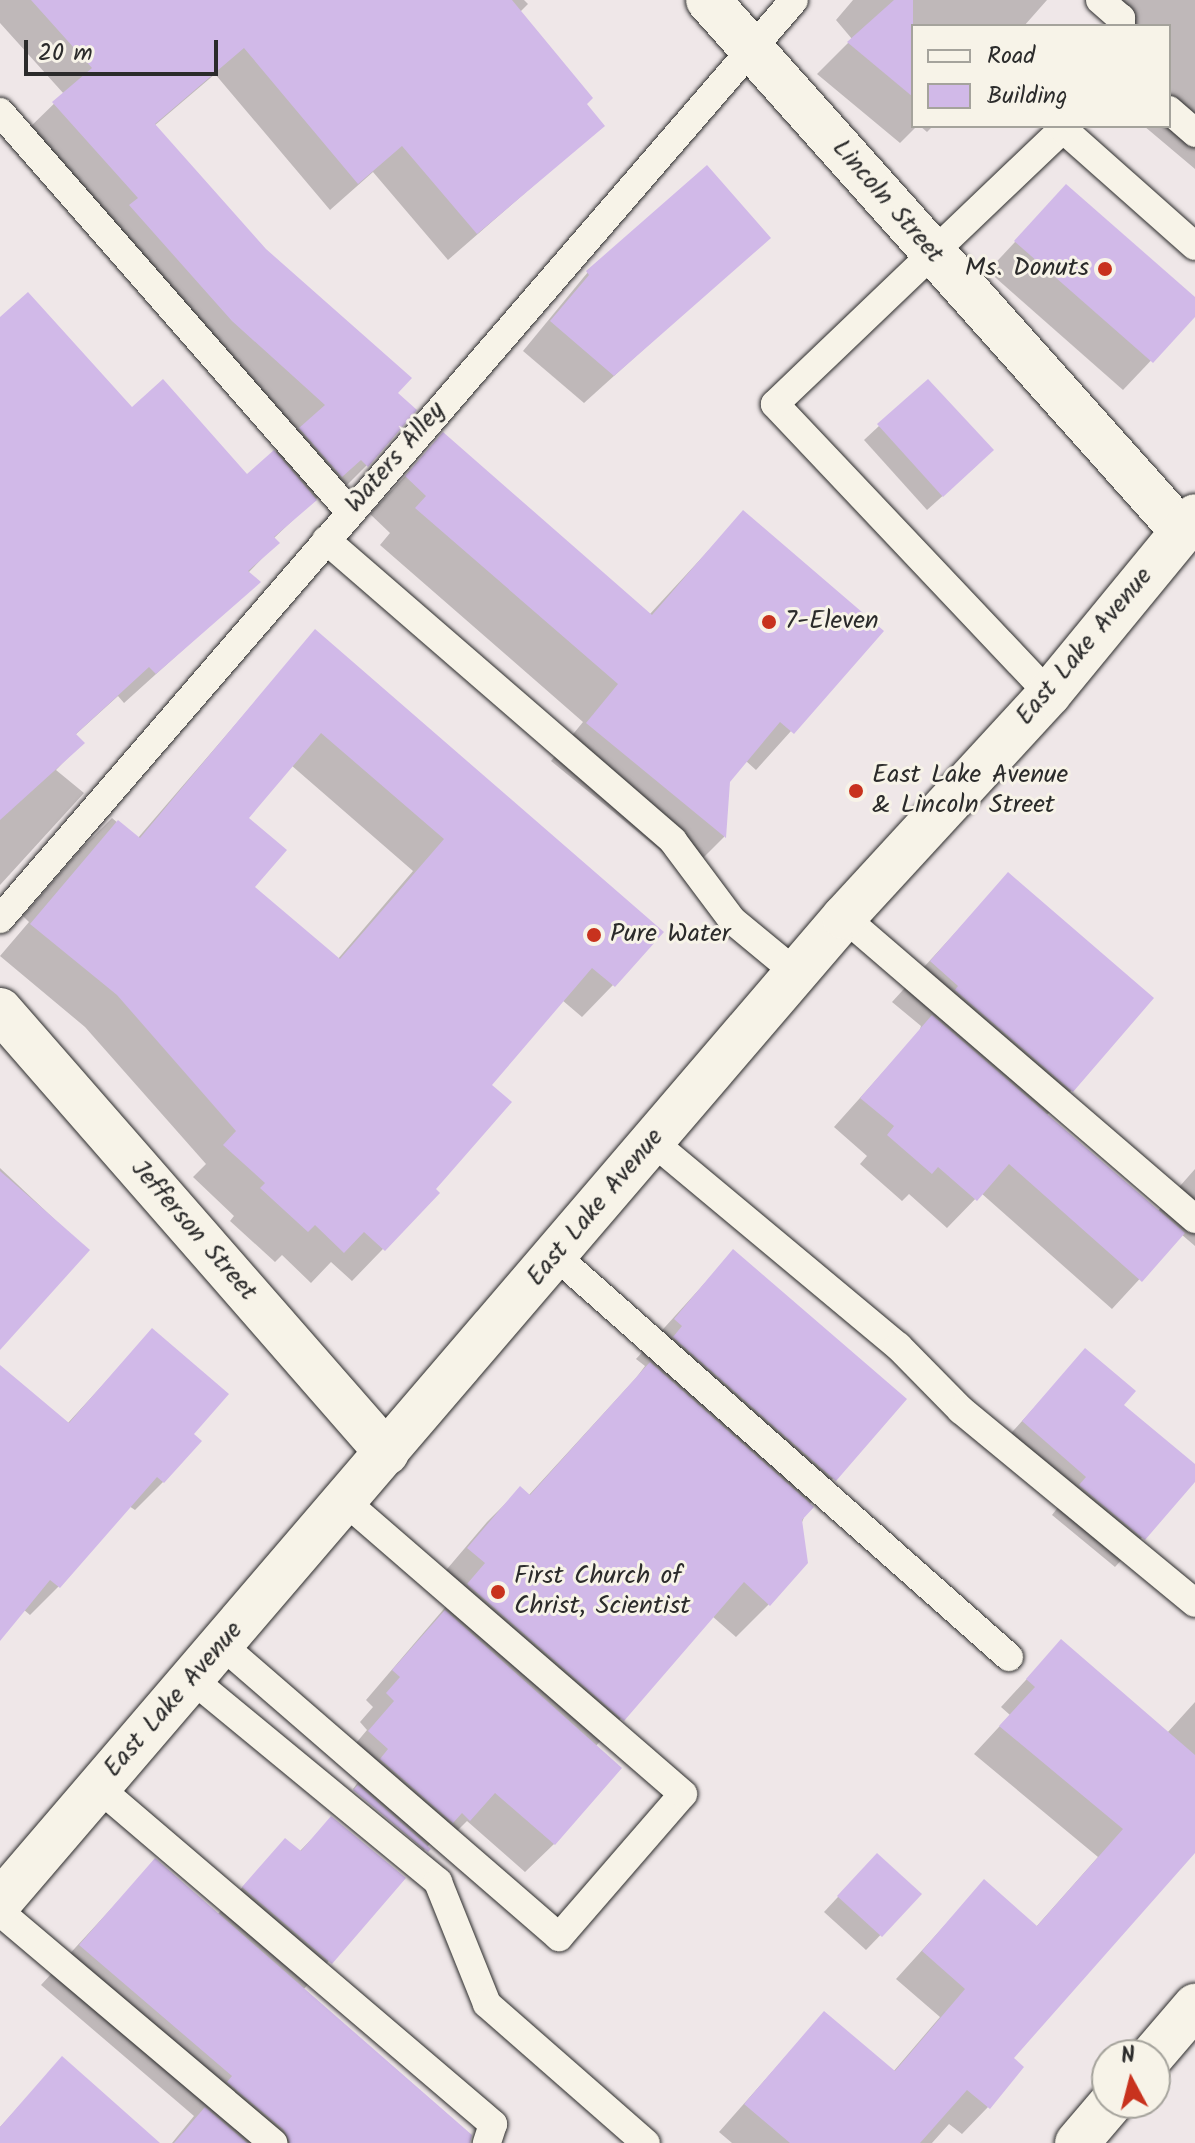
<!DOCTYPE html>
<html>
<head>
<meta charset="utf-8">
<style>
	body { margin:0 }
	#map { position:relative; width:1195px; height:2143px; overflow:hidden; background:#efe7e8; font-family:Kalam,sans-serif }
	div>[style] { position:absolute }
	.shadow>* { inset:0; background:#0003 }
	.building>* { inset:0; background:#d1b9e8 }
	.roads { filter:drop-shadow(0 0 2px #2b2b2b) drop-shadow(0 0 2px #2b2b2b) }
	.service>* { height:28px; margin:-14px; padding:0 14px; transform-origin:14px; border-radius:14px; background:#f7f3e8 }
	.minor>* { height:44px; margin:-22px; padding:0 22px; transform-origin:22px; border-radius:22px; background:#f7f3e8 }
	.tertiary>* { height:44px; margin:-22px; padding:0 22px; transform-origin:22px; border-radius:22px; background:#f7f3e8 }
	.primary>* { height:44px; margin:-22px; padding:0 22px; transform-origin:22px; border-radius:22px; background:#f7f3e8 }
	.dots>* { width:22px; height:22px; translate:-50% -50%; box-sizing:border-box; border:4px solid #f7f3e8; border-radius:50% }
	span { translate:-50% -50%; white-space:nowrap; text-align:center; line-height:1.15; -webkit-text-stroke:6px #f7f3e8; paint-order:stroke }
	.street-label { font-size:26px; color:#2b2b2b }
	.poi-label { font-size:26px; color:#2b2b2b }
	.right { translate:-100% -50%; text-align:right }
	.left { translate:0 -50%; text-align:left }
	.legend { position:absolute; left:911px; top:24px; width:260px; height:104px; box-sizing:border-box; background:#f7f3e8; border:2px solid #a5a39c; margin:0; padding:10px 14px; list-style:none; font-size:24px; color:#2b2b2b }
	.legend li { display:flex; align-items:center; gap:16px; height:40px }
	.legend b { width:40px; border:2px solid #a5a39c }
	.north { position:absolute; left:1091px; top:2039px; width:80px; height:80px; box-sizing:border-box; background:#f7f3e8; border:2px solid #a5a39c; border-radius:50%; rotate:353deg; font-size:22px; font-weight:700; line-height:32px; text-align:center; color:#2b2b2b }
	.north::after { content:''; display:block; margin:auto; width:28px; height:36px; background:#c8321e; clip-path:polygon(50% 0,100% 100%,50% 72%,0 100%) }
	.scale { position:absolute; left:24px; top:40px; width:194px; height:36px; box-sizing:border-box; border:4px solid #2b2b2b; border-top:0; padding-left:10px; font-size:24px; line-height:28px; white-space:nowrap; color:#2b2b2b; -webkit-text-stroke:6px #f7f3e8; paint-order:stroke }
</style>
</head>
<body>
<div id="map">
	<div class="shadow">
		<i style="clip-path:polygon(0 0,524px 0,528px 4px,520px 12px,602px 126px,448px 260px,373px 172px,330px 210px,215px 74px,154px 126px,395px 393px,367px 465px,339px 493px,332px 487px,312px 502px,273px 539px,277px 543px,248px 573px,258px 582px,124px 703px,118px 696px,75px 735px,82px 743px,56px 770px,84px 793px,0 885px,0 320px,131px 410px,247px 477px,298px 432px,26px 131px,64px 94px,0 23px)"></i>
		<i style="clip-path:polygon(853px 0,1047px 0,1024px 26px,913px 26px,917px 126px,900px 143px,817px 74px,852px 39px,836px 20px)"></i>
		<i style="clip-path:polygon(1092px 0,1195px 0,1195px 169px,1144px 126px,1169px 126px,1169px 26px,1122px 26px)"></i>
		<i style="clip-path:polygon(920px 126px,933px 126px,927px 132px)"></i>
		<i style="clip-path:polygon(1066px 187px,1195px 300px,1195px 314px,1123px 390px,988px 271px)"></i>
		<i style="clip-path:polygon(768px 237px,584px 403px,523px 351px,588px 272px)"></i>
		<i style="clip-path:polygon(879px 426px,977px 465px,927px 510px,864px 440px)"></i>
		<i style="clip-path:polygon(443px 435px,649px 615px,743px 513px,881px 631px,756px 770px,746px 761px,728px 782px,724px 837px,688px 873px,551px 761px,583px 722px,380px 545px,390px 533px,370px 514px)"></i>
		<i style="clip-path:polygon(evenodd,315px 632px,613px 985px,582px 1017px,562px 1000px,490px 1085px,434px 1189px,437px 1193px,352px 1281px,331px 1262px,311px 1283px,282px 1255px,275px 1262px,230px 1221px,234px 1216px,193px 1177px,206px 1164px,85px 1027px,0 956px,29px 922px,23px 916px,81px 849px,112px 818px,137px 839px,315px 632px,291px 765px,413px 871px,337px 960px,253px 887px,246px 818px,291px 765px)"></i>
		<i style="clip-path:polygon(1008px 875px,1072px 1090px,1046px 1116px,1158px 1211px,1195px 1169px,1195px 1246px,1181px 1234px,1112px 1309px,981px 1193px,947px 1228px,909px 1194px,902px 1201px,860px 1164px,867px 1156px,834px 1127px,919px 1032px,921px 1026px,892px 1002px)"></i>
		<i style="clip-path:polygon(0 1168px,87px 1250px,0 1347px)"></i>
		<i style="clip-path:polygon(733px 1252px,904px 1399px,809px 1505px,769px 1604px,736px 1637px,712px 1616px,595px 1747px,554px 1844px,525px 1872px,467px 1821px,440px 1848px,433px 1841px,424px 1850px,353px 1789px,361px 1778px,341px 1761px,367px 1730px,360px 1722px,373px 1707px,366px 1700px,454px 1597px,436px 1582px,487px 1522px,520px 1489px,528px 1496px,636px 1378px,645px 1366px,636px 1359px)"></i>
		<i style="clip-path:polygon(152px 1331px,191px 1434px,163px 1482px,135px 1510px,129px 1506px,58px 1587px,30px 1615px,23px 1609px,0 1637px,0 1367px,67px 1424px)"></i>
		<i style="clip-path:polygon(1085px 1351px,1121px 1406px,1195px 1467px,1195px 1479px,1115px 1567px,1052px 1515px,1059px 1506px,995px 1451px)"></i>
		<i style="clip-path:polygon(1061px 1642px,1167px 1733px,1195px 1702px,1195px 1850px,1011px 2059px,988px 2107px,962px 2134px,949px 2124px,932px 2143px,732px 2143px,719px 2132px,824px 2013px,893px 2072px,940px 2017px,896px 1979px,984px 1882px,1036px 1927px,1098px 1857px,974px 1754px,1010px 1715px,1001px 1707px)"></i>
		<i style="clip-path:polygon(331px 1819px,403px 1878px,303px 1990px,441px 2143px,172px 2143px,194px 2116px,41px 1985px,155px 1861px,217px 1915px,285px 1841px,299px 1852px)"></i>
		<i style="clip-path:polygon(863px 1870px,919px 1895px,866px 1950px,824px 1912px)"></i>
		<i style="clip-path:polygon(62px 2059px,157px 2143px,0 2143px,0 2127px)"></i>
	</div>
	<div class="building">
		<i style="clip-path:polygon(31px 0,512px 0,593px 98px,587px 104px,605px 126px,477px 234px,402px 146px,358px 184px,244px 48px,155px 124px,266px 249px,412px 378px,398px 393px,417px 410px,368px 467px,361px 460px,342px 477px,299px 428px,325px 405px,232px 321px,129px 205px,138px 198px,52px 102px,92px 68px)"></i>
		<i style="clip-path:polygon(894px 0,913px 0,913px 97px,847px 42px)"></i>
		<i style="clip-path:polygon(707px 165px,771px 238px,614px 376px,550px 321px,589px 275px,586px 271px)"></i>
		<i style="clip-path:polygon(1066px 184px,1195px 297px,1195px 317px,1153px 363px,1014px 241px)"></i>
		<i style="clip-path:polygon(28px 292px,132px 407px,163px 379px,247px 474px,274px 450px,317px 500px,274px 537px,280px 543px,248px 571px,261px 582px,156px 674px,149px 667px,76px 734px,85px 743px,0 820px,0 317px)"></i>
		<i style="clip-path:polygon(928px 379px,994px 450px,943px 497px,877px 424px)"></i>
		<i style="clip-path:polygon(443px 432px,652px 615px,743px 510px,884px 631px,794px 734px,780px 722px,730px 782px,726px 838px,586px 723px,618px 684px,415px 508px,426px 496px,405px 476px)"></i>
		<i style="clip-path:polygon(evenodd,315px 629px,664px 932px,615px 987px,592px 968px,492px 1085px,512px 1102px,436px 1189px,440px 1193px,385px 1251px,364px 1232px,344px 1253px,315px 1225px,308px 1232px,260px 1188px,265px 1183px,223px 1145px,236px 1131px,117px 995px,30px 924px,118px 820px,140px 838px,315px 629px,321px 733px,444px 839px,340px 959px,255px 887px,287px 850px,249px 818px,321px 733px)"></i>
		<i style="clip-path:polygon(1008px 872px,1154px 998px,1073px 1092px,955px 990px,958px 986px,930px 961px)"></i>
		<i style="clip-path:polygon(932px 1015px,1185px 1233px,1142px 1282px,1009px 1164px,977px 1201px,938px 1167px,932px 1174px,887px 1135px,894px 1126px,860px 1098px)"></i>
		<i style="clip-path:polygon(0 1171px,90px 1250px,0 1350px)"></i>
		<i style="clip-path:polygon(733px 1249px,907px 1399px,836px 1481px,673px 1337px,682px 1326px,674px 1319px)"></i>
		<i style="clip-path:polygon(152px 1328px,229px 1394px,194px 1434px,202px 1441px,164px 1483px,157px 1477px,60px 1588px,50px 1580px,0 1641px,0 1365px,69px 1423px)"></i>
		<i style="clip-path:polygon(1085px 1348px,1136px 1391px,1124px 1405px,1195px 1464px,1195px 1482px,1145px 1540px,1079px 1485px,1086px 1477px,1022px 1421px)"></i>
		<i style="clip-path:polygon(650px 1362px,814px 1507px,802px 1520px,808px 1563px,770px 1606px,744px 1582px,624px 1721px,467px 1584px,485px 1563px,467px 1548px,520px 1486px,530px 1495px)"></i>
		<i style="clip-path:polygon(445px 1610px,622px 1768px,555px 1845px,495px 1793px,470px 1821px,462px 1813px,453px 1823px,380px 1759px,388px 1749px,368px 1731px,394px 1701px,386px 1693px,400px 1677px,392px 1670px)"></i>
		<i style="clip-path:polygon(1061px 1639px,1195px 1755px,1195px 1853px,1014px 2058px,1024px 2067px,990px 2109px,967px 2090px,920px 2143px,790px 2143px,744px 2104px,824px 2011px,895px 2071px,965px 1989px,922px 1951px,984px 1879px,1037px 1926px,1123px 1829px,999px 1726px,1035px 1687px,1026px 1679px)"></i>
		<i style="clip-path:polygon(358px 1785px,431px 1849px,428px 1852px,353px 1790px)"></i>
		<i style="clip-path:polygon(331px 1816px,406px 1878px,332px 1964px,242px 1887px,285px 1838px,301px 1851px)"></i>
		<i style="clip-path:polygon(877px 1853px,922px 1894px,882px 1937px,837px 1896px)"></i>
		<i style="clip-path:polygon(155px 1858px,472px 2135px,470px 2143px,290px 2143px,284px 2130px,227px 2082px,232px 2076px,79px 1945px)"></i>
		<i style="clip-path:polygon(62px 2056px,160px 2143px,0 2143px,0 2127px)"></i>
		<i style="clip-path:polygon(205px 2107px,247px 2143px,174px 2143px)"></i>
	</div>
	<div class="roads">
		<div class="service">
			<i style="left:1100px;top:0;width:28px;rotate:41deg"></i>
			<i style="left:1121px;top:18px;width:8px;rotate:90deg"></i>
			<i style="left:1169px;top:110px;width:35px;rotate:41deg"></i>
			<i style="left:0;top:112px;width:532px;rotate:48.81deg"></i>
			<i style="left:326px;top:540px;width:459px;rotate:40.9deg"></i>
			<i style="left:673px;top:841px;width:99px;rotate:53.2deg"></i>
			<i style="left:732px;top:920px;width:83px;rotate:39.6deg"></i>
			<i style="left:1049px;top:694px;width:399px;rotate:-133.4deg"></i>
			<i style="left:775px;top:404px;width:398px;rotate:-43.7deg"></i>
			<i style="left:1063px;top:129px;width:176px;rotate:41.6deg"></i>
			<i style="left:844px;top:917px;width:463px;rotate:40.7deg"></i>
			<i style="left:0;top:919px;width:1214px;rotate:-49.17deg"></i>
			<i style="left:653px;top:1142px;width:319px;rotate:39.8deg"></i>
			<i style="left:898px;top:1346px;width:90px;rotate:45.5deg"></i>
			<i style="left:961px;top:1410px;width:303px;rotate:39.5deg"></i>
			<i style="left:556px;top:1256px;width:605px;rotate:41.52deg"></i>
			<i style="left:222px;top:1645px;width:446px;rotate:40.9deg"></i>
			<i style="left:559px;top:1937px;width:189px;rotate:-49.1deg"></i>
			<i style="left:683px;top:1794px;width:446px;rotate:-139.1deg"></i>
			<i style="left:192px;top:1679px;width:319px;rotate:39.5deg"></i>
			<i style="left:438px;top:1882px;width:131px;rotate:68.1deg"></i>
			<i style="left:487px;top:2004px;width:211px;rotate:41.2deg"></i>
			<i style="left:99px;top:1788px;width:518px;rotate:40.46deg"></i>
			<i style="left:493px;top:2124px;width:20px;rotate:108deg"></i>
			<i style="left:0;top:1912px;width:358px;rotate:40.2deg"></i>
		</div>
		<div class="minor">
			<i style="left:0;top:1010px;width:588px;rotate:48.86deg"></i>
			<i style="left:1153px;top:2055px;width:65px;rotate:-49.4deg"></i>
			<i style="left:1077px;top:2143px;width:52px;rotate:-49.6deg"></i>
		</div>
		<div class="tertiary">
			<i style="left:708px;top:0;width:712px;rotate:48.25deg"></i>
		</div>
		<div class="primary">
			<i style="left:0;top:1902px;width:1297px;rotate:-49.41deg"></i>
			<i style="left:844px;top:917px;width:303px;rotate:-47.4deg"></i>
			<i style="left:1049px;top:694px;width:230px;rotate:-50.6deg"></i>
		</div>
	</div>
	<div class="dots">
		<i style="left:1105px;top:269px;background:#c8321e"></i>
		<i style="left:769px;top:622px;background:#c8321e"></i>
		<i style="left:856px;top:791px;background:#c8321e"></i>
		<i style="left:594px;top:935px;background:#c8321e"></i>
		<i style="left:498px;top:1592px;background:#c8321e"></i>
	</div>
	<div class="street-label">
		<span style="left:887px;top:202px;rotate:49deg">Lincoln Street</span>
		<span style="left:396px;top:458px;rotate:-49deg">Waters Alley</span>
		<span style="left:1085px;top:647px;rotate:-50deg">East Lake Avenue</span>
		<span style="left:596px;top:1208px;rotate:-50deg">East Lake Avenue</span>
		<span style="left:193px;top:1231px;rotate:49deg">Jefferson Street</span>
		<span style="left:174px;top:1700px;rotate:-49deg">East Lake Avenue</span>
	</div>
	<div class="poi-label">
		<span class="right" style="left:1089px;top:269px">Ms. Donuts</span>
		<span class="left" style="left:785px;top:622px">7-Eleven</span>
		<span class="left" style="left:872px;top:791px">East Lake Avenue<br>&amp; Lincoln Street</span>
		<span class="left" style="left:610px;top:935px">Pure Water</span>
		<span class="left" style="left:514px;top:1592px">First Church of<br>Christ, Scientist</span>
	</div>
	<ul class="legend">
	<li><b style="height:10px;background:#f7f3e8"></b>Road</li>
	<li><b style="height:22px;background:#d1b9e8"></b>Building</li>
	</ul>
	<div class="north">N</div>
	<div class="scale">20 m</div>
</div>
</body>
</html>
